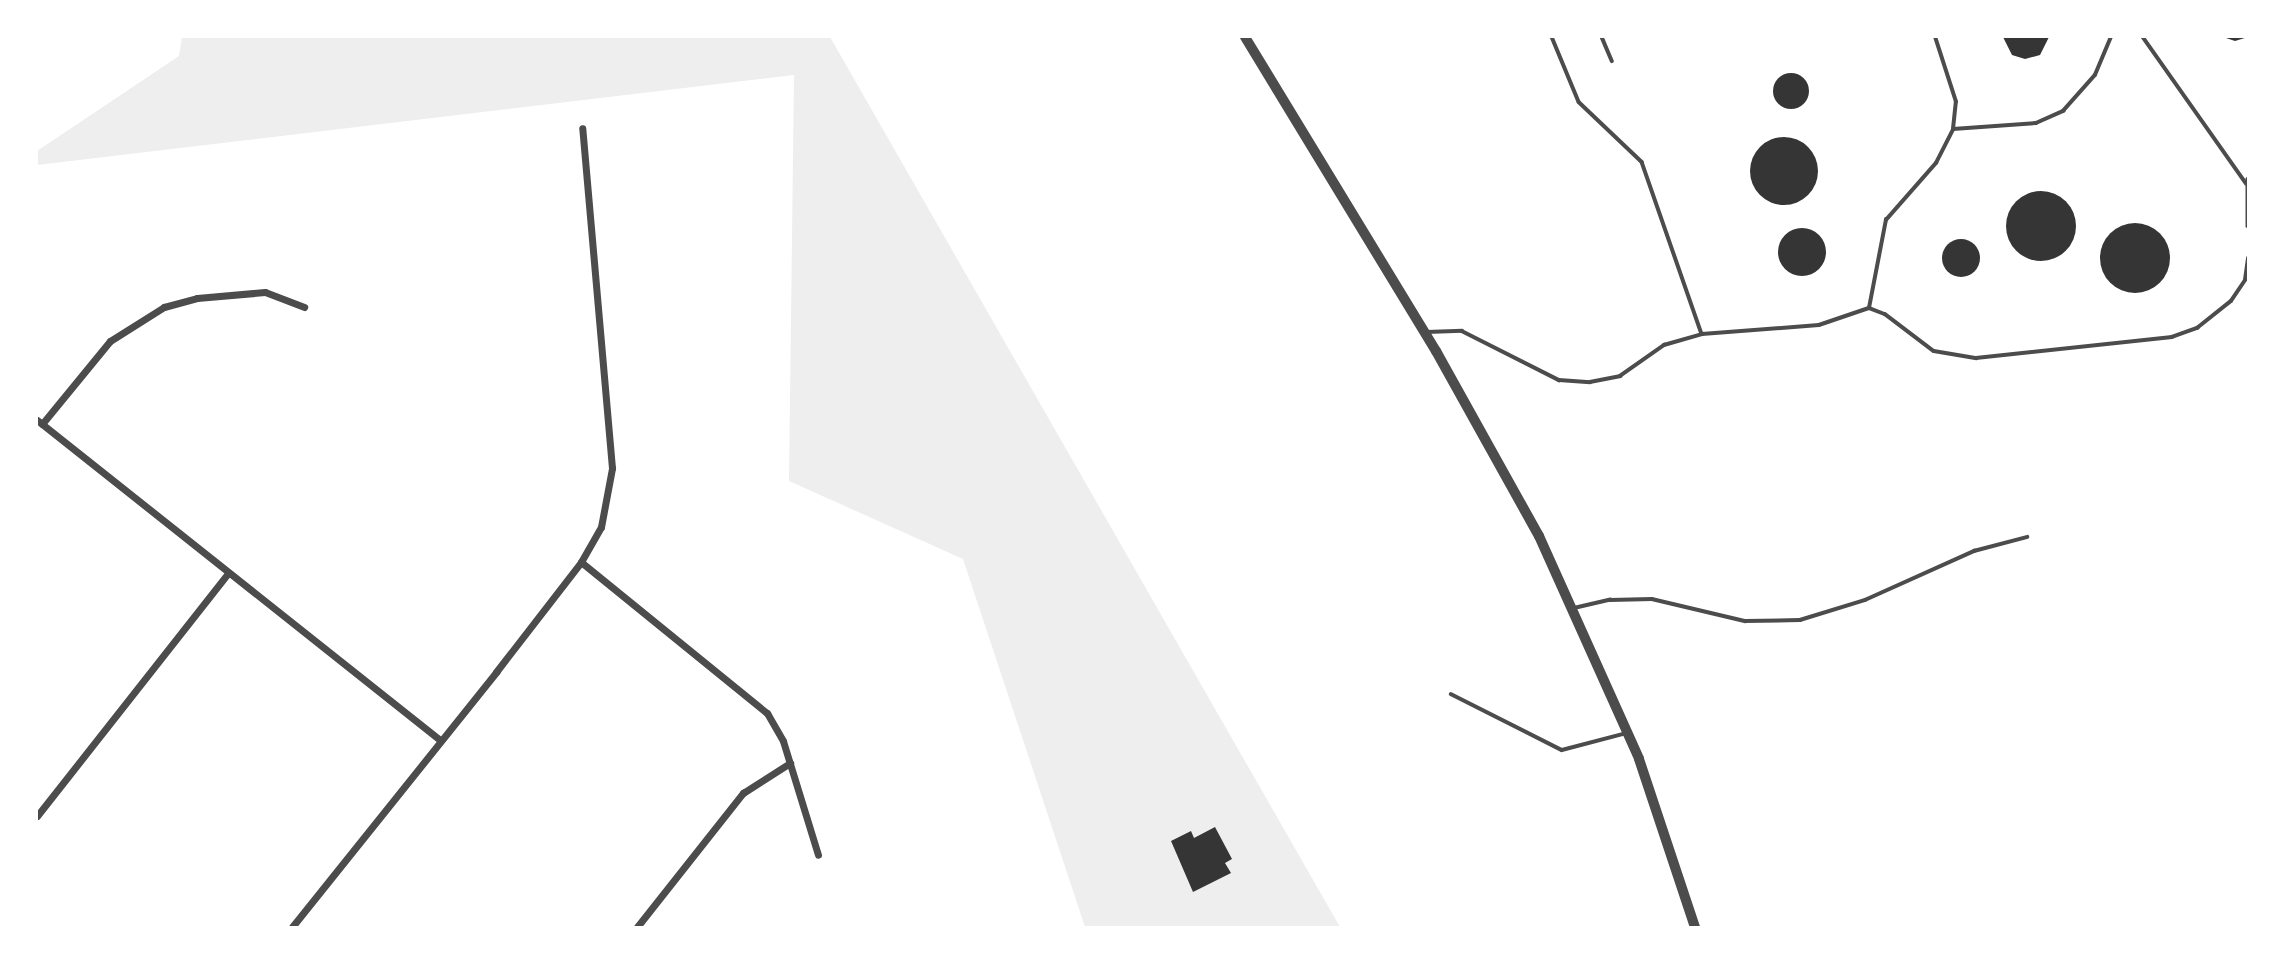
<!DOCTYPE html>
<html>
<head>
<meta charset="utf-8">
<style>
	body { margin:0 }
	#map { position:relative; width:2285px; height:964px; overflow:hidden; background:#fff; font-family:"DM Sans",sans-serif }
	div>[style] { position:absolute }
	.green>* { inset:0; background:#eee }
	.building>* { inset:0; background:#353535 }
	.round { border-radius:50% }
	.service>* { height:3.5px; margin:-1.75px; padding:0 1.75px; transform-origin:1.75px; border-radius:1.75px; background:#4c4c4c }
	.minor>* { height:7px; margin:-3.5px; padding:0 3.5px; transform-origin:3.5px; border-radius:3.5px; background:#4c4c4c }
	.tertiary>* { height:10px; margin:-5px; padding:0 5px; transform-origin:5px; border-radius:5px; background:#4c4c4c }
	span { translate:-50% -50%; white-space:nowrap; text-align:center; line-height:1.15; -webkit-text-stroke:6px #fff; paint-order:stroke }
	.frame { position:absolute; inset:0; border:38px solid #fff; pointer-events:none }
</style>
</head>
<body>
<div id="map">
	<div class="green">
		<i style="clip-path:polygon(182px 37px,830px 37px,1340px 927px,1085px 927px,963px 559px,789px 481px,794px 75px,37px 165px,37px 151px,179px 56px)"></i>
	</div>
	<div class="building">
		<i style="clip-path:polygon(2003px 37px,2049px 37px,2040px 55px,2025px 59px,2012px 55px)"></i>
		<i style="clip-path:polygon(2223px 37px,2248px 37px,2235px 41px)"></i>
		<i class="round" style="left:1773px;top:73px;width:36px;height:36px"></i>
		<i class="round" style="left:1750px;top:137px;width:68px;height:68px"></i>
		<i class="round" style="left:2006px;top:191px;width:70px;height:70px"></i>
		<i class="round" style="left:2100px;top:223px;width:70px;height:70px"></i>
		<i class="round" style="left:1778px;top:228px;width:48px;height:48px"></i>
		<i class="round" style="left:1942px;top:239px;width:38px;height:38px"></i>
		<i style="clip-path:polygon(1215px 827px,1232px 859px,1225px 863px,1231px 873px,1193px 892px,1171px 841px,1191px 831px,1194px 838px)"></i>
	</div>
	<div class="service">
		<i style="left:1552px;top:37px;width:70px;rotate:67.4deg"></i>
		<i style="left:1579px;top:102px;width:87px;rotate:43.6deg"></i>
		<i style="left:1642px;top:162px;width:182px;rotate:70.8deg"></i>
		<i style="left:1702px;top:334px;width:117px;rotate:-4.4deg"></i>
		<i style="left:1819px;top:325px;width:53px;rotate:-18.8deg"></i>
		<i style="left:1869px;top:308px;width:17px;rotate:21deg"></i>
		<i style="left:1885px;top:314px;width:61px;rotate:37.1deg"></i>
		<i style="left:1934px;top:351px;width:43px;rotate:9.5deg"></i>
		<i style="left:1976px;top:358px;width:197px;rotate:-6.1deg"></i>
		<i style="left:2172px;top:337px;width:27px;rotate:-20deg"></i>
		<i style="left:2197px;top:328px;width:43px;rotate:-38.5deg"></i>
		<i style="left:2231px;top:301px;width:25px;rotate:-56deg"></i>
		<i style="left:2245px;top:280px;width:22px;rotate:-82deg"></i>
		<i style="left:1602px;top:37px;width:26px;rotate:67deg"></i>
		<i style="left:2143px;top:37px;width:179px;rotate:54.8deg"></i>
		<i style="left:1953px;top:129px;width:83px;rotate:-4.1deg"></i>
		<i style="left:2036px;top:123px;width:30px;rotate:-24deg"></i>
		<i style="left:2063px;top:111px;width:48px;rotate:-48.4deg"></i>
		<i style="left:2095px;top:75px;width:41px;rotate:-67.2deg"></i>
		<i style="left:2248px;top:179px;width:47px;rotate:90deg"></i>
		<i style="left:1869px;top:308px;width:90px;rotate:-79.1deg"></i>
		<i style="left:1886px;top:220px;width:76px;rotate:-48.7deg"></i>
		<i style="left:1936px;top:163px;width:38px;rotate:-63deg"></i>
		<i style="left:1953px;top:129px;width:27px;rotate:-84deg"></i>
		<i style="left:1956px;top:102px;width:68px;rotate:-107.9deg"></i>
		<i style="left:1427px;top:332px;width:35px;rotate:-2deg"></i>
		<i style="left:1462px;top:331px;width:109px;rotate:26.8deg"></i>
		<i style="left:1559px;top:380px;width:31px;rotate:4deg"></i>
		<i style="left:1590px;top:382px;width:31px;rotate:-11deg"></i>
		<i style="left:1620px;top:376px;width:54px;rotate:-35.2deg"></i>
		<i style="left:1664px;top:345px;width:40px;rotate:-16deg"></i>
		<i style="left:1574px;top:608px;width:37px;rotate:-13deg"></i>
		<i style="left:1610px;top:600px;width:42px;rotate:-1.4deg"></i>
		<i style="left:1652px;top:599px;width:96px;rotate:13.3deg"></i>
		<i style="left:1745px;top:621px;width:55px;rotate:-1deg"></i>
		<i style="left:1800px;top:620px;width:68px;rotate:-17.1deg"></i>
		<i style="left:1865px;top:600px;width:120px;rotate:-24.2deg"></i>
		<i style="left:1974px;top:551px;width:55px;rotate:-14.8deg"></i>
		<i style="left:1451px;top:694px;width:124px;rotate:26.8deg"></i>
		<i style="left:1562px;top:750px;width:67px;rotate:-14.7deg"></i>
	</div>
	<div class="minor">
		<i style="left:37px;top:420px;width:515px;rotate:38.45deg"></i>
		<i style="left:42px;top:424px;width:107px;rotate:-50.7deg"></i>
		<i style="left:110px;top:341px;width:64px;rotate:-32.2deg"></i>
		<i style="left:164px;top:307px;width:34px;rotate:-15deg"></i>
		<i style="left:197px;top:298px;width:68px;rotate:-5deg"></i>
		<i style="left:265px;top:292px;width:42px;rotate:21deg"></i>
		<i style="left:581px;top:562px;width:240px;rotate:39.1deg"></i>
		<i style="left:767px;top:713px;width:32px;rotate:60deg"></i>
		<i style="left:783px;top:741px;width:119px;rotate:72.9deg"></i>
		<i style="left:37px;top:816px;width:309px;rotate:-51.8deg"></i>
		<i style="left:292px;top:927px;width:327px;rotate:-51.3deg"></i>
		<i style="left:496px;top:672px;width:139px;rotate:-52.3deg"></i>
		<i style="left:581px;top:562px;width:40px;rotate:-60.3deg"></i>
		<i style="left:601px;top:527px;width:60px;rotate:-79.4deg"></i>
		<i style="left:612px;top:468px;width:341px;rotate:-95deg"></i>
		<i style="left:637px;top:927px;width:171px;rotate:-51.7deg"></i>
		<i style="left:743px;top:793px;width:56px;rotate:-32.6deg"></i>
	</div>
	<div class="tertiary">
		<i style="left:1245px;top:37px;width:368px;rotate:58.7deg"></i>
		<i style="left:1436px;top:351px;width:212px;rotate:60.9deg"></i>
		<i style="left:1539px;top:536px;width:244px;rotate:65.8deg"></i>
		<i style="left:1639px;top:759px;width:177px;rotate:71.6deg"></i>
	</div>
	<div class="frame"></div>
</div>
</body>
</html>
